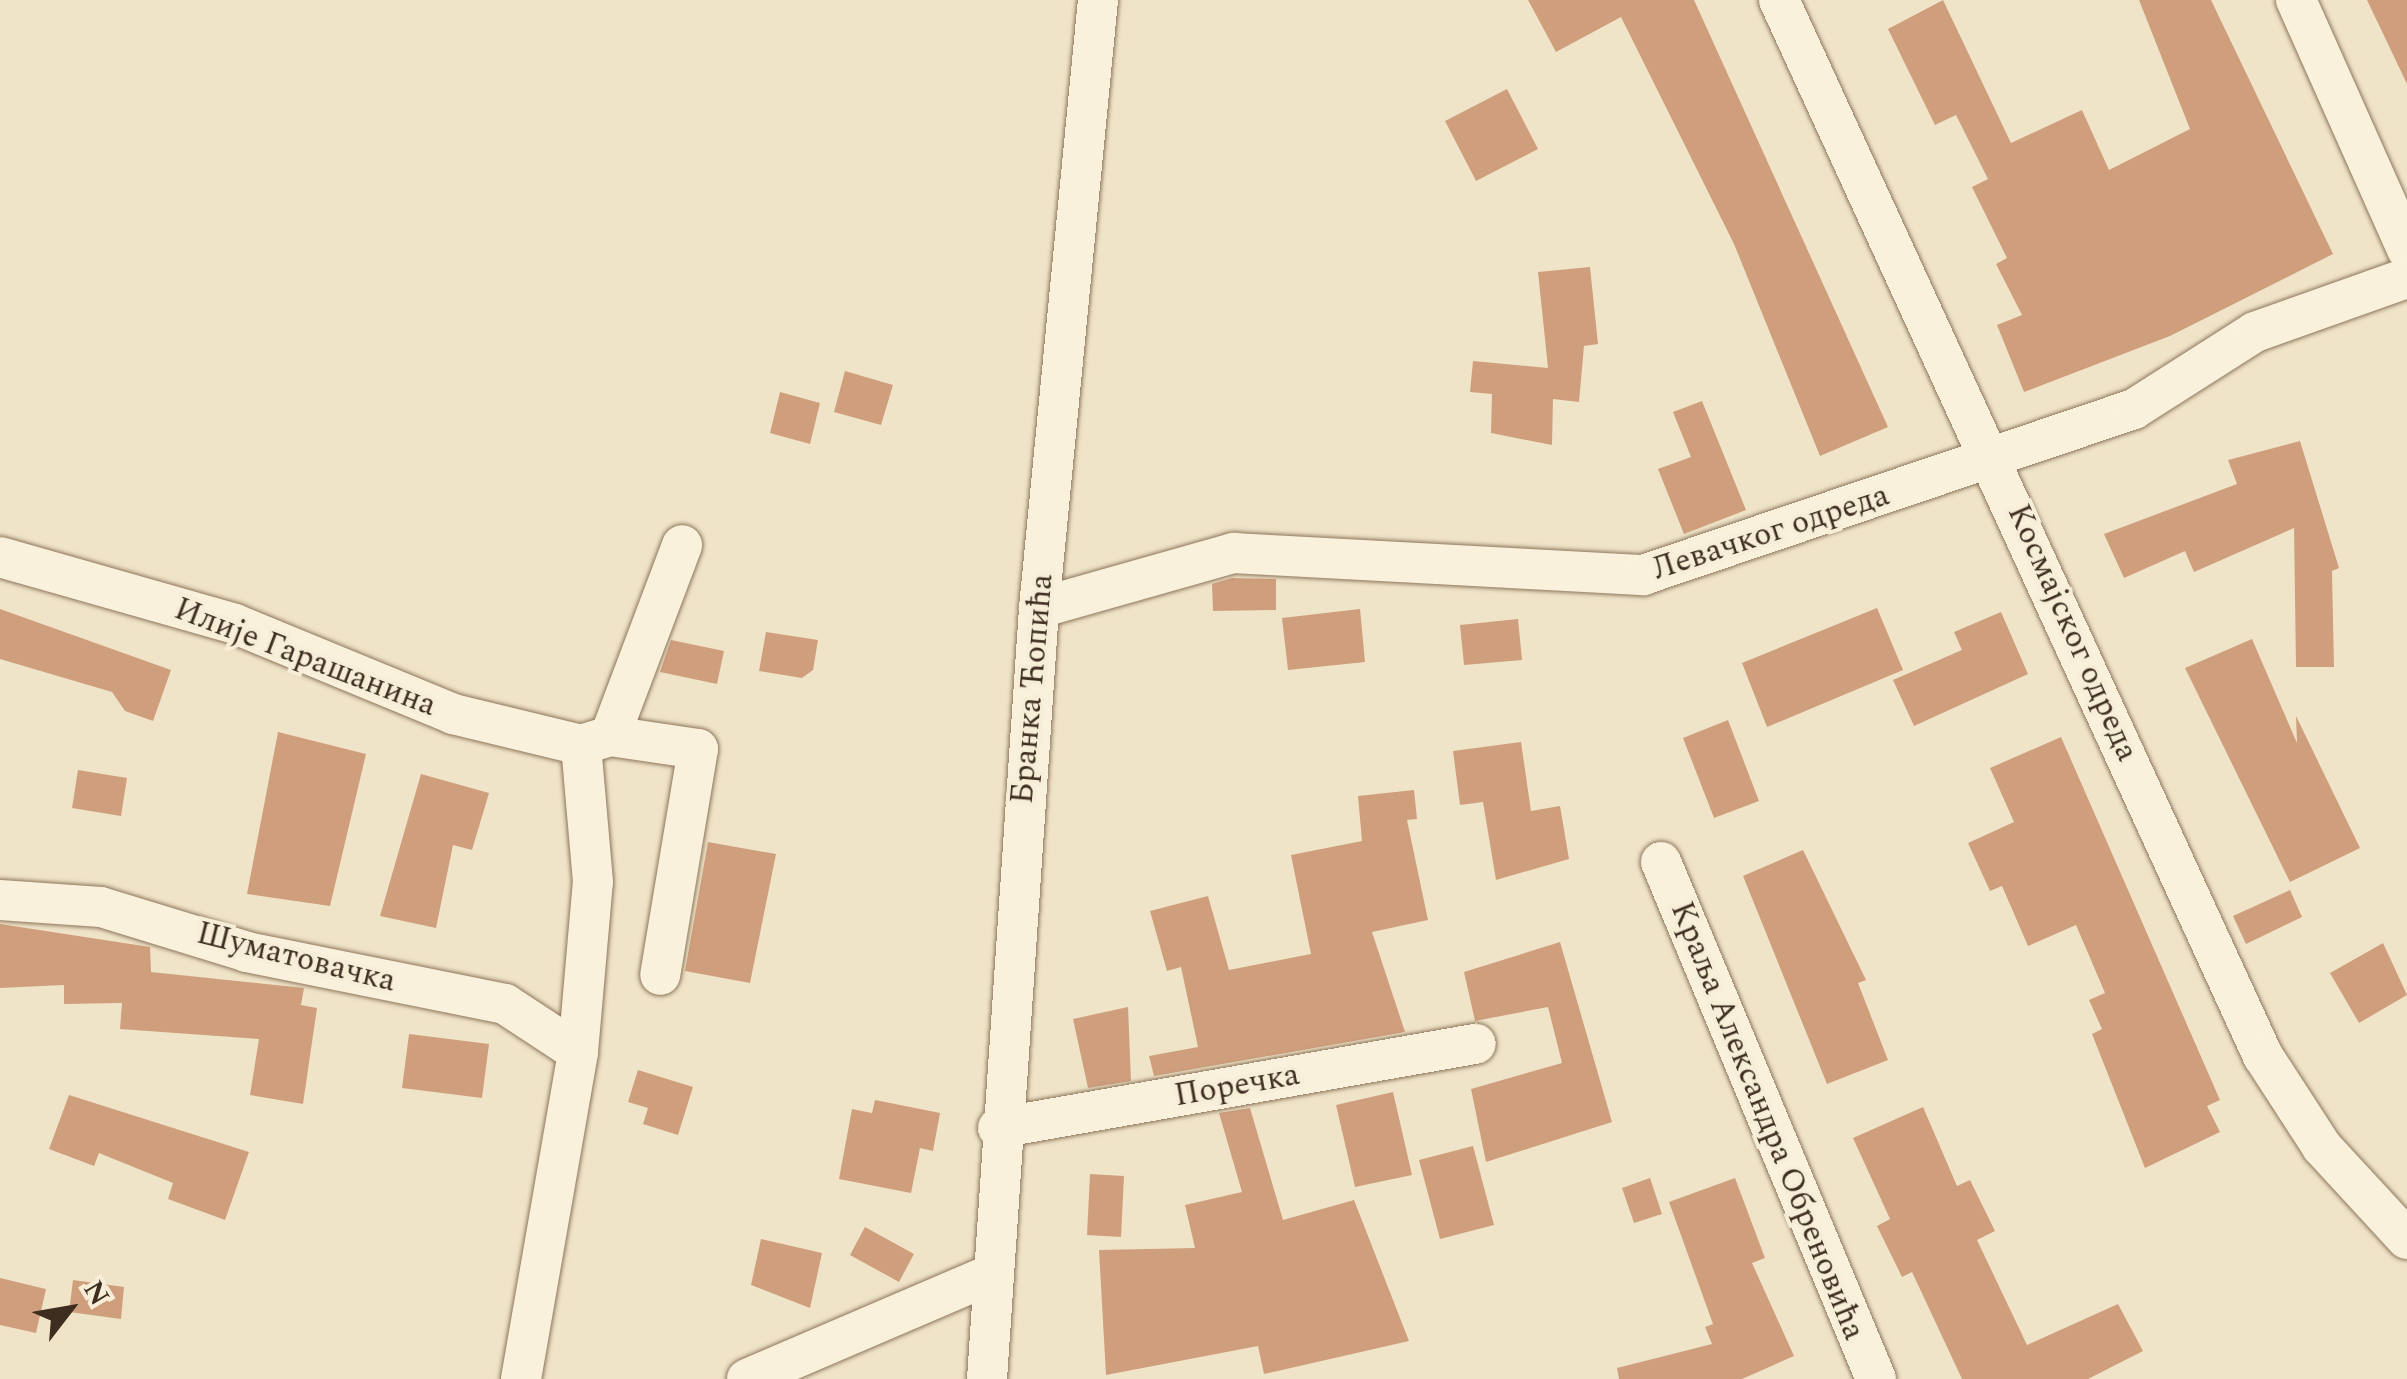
<!DOCTYPE html>
<html>
<head>
<meta charset="utf-8">
<style>
	body { margin:0 }
	#map { position:relative; width:2407px; height:1379px; overflow:hidden; background:#f0e4c8; font-family:Spectral,serif }
	div>[style] { position:absolute }
	.building>* { inset:0; background:#cf9f7d }
	.roads { filter:drop-shadow(0 0 2px #8d765c) drop-shadow(0 0 2px #8d765c) }
	.street>* { height:40px; margin:-20px; padding:0 20px; transform-origin:20px; border-radius:20px; background:#faf1dc }
	span { translate:-50% -50%; white-space:nowrap; text-align:center; line-height:1.15; -webkit-text-stroke:8px #f7eed8; paint-order:stroke }
	.street-label { font-size:32px; color:#3d2e20 }
	.north { position:absolute; left:20px; top:1259px; width:100px; height:100px; -webkit-text-stroke:8px #f7eed8; paint-order:stroke; rotate:59deg; font-size:28px; font-weight:700; line-height:40px; text-align:center; color:#3d2e20 }
	.north::after { content:''; display:block; margin:auto; width:35px; height:45px; background:#3d2e20; clip-path:polygon(50% 0,100% 100%,50% 72%,0 100%) }
</style>
</head>
<body>
<div id="map">
	<div class="building">
		<i style="clip-path:polygon(1528px 0,1694px 0,1888px 427px,1820px 456px,1734px 244px,1621px 17px,1556px 52px)"></i>
		<i style="clip-path:polygon(1943px 0,2011px 143px,2082px 110px,2109px 170px,2190px 129px,2139px 0,2211px 0,2333px 254px,2170px 336px,2024px 392px,1997px 325px,2022px 315px,1996px 264px,2007px 258px,1972px 187px,1988px 179px,1956px 115px,1935px 125px,1888px 29px)"></i>
		<i style="clip-path:polygon(2367px 0,2407px 0,2407px 84px)"></i>
		<i style="clip-path:polygon(1507px 89px,1538px 149px,1476px 181px,1445px 121px)"></i>
		<i style="clip-path:polygon(1590px 267px,1598px 344px,1584px 346px,1579px 402px,1553px 399px,1552px 445px,1491px 433px,1492px 394px,1470px 392px,1473px 361px,1548px 368px,1538px 272px)"></i>
		<i style="clip-path:polygon(845px 371px,893px 385px,881px 425px,834px 412px)"></i>
		<i style="clip-path:polygon(780px 392px,820px 403px,810px 444px,770px 433px)"></i>
		<i style="clip-path:polygon(1702px 401px,1746px 510px,1684px 534px,1658px 469px,1691px 457px,1673px 412px)"></i>
		<i style="clip-path:polygon(2300px 441px,2339px 568px,2332px 571px,2334px 667px,2296px 667px,2294px 528px,2194px 572px,2185px 551px,2124px 578px,2104px 534px,2237px 484px,2228px 460px)"></i>
		<i style="clip-path:polygon(1232px 578px,1276px 579px,1276px 610px,1213px 611px,1212px 584px)"></i>
		<i style="clip-path:polygon(1877px 608px,1903px 670px,1767px 727px,1742px 663px)"></i>
		<i style="clip-path:polygon(0 609px,171px 670px,153px 721px,125px 711px,112px 692px,0 659px)"></i>
		<i style="clip-path:polygon(1360px 609px,1365px 662px,1288px 670px,1282px 618px)"></i>
		<i style="clip-path:polygon(2001px 612px,2028px 674px,1914px 726px,1893px 680px,1962px 650px,1954px 632px)"></i>
		<i style="clip-path:polygon(1518px 619px,1522px 660px,1464px 665px,1460px 625px)"></i>
		<i style="clip-path:polygon(766px 632px,818px 640px,813px 670px,802px 678px,759px 671px)"></i>
		<i style="clip-path:polygon(2252px 639px,2297px 743px,2296px 716px,2360px 848px,2290px 882px,2185px 668px)"></i>
		<i style="clip-path:polygon(671px 640px,724px 651px,717px 684px,660px 672px)"></i>
		<i style="clip-path:polygon(1728px 720px,1759px 801px,1714px 818px,1683px 738px)"></i>
		<i style="clip-path:polygon(278px 732px,366px 754px,330px 906px,247px 894px)"></i>
		<i style="clip-path:polygon(2061px 737px,2220px 1100px,2207px 1106px,2220px 1132px,2145px 1168px,2092px 1034px,2102px 1029px,2089px 1000px,2105px 993px,2076px 925px,2028px 946px,2002px 886px,1990px 891px,1968px 843px,2014px 822px,1990px 768px)"></i>
		<i style="clip-path:polygon(1521px 742px,1531px 811px,1560px 806px,1569px 859px,1496px 880px,1483px 802px,1460px 805px,1453px 751px)"></i>
		<i style="clip-path:polygon(78px 770px,127px 778px,121px 816px,72px 808px)"></i>
		<i style="clip-path:polygon(421px 774px,489px 793px,472px 850px,453px 845px,436px 928px,380px 916px)"></i>
		<i style="clip-path:polygon(1414px 790px,1417px 819px,1407px 820px,1428px 920px,1372px 932px,1405px 1032px,1154px 1076px,1149px 1056px,1198px 1047px,1181px 967px,1167px 971px,1150px 911px,1208px 896px,1229px 970px,1311px 954px,1291px 855px,1362px 841px,1358px 796px)"></i>
		<i style="clip-path:polygon(708px 842px,776px 854px,750px 983px,685px 971px)"></i>
		<i style="clip-path:polygon(1803px 850px,1866px 980px,1858px 983px,1888px 1060px,1827px 1084px,1743px 876px)"></i>
		<i style="clip-path:polygon(2290px 890px,2302px 917px,2246px 944px,2233px 916px)"></i>
		<i style="clip-path:polygon(0 924px,150px 947px,151px 972px,304px 988px,301px 1005px,317px 1008px,303px 1104px,250px 1095px,259px 1039px,120px 1029px,122px 1003px,64px 1004px,64px 985px,0 988px)"></i>
		<i style="clip-path:polygon(1560px 942px,1612px 1122px,1486px 1162px,1471px 1089px,1562px 1063px,1548px 1007px,1475px 1021px,1464px 972px)"></i>
		<i style="clip-path:polygon(2383px 943px,2407px 995px,2359px 1023px,2330px 973px)"></i>
		<i style="clip-path:polygon(1128px 1007px,1131px 1081px,1088px 1088px,1073px 1019px)"></i>
		<i style="clip-path:polygon(409px 1034px,489px 1044px,482px 1098px,402px 1088px)"></i>
		<i style="clip-path:polygon(638px 1070px,693px 1087px,678px 1135px,643px 1124px,648px 1108px,628px 1102px)"></i>
		<i style="clip-path:polygon(1393px 1092px,1412px 1175px,1355px 1187px,1336px 1105px)"></i>
		<i style="clip-path:polygon(69px 1095px,249px 1152px,225px 1220px,168px 1199px,173px 1183px,99px 1153px,94px 1166px,49px 1149px)"></i>
		<i style="clip-path:polygon(875px 1100px,940px 1113px,933px 1151px,920px 1148px,911px 1193px,839px 1179px,852px 1109px,872px 1113px)"></i>
		<i style="clip-path:polygon(1923px 1107px,1957px 1186px,1970px 1180px,1995px 1231px,1977px 1240px,2027px 1345px,2118px 1304px,2143px 1351px,2088px 1379px,1962px 1379px,1912px 1272px,1902px 1277px,1877px 1226px,1890px 1219px,1853px 1138px)"></i>
		<i style="clip-path:polygon(1250px 1108px,1283px 1220px,1354px 1200px,1409px 1341px,1264px 1374px,1258px 1346px,1106px 1375px,1099px 1250px,1195px 1248px,1185px 1205px,1242px 1192px,1219px 1113px)"></i>
		<i style="clip-path:polygon(1473px 1146px,1494px 1225px,1440px 1239px,1419px 1160px)"></i>
		<i style="clip-path:polygon(1090px 1174px,1124px 1176px,1121px 1237px,1087px 1235px)"></i>
		<i style="clip-path:polygon(1650px 1178px,1662px 1214px,1634px 1223px,1622px 1188px)"></i>
		<i style="clip-path:polygon(1735px 1178px,1765px 1258px,1752px 1263px,1794px 1356px,1742px 1379px,1619px 1379px,1617px 1368px,1712px 1344px,1705px 1327px,1713px 1324px,1669px 1202px)"></i>
		<i style="clip-path:polygon(865px 1227px,914px 1254px,899px 1282px,850px 1255px)"></i>
		<i style="clip-path:polygon(761px 1239px,822px 1253px,810px 1308px,751px 1285px)"></i>
		<i style="clip-path:polygon(0 1278px,46px 1289px,36px 1333px,0 1325px)"></i>
		<i style="clip-path:polygon(73px 1280px,124px 1287px,121px 1319px,69px 1312px)"></i>
	</div>
	<div class="roads">
		<div class="street">
			<i style="left:1779px;top:0;width:1162px;rotate:65.38deg"></i>
			<i style="left:2263px;top:1056px;width:108px;rotate:57deg"></i>
			<i style="left:2322px;top:1147px;width:125px;rotate:47.3deg"></i>
			<i style="left:2296px;top:0;width:273px;rotate:66deg"></i>
			<i style="left:0;top:557px;width:244px;rotate:15.9deg"></i>
			<i style="left:235px;top:624px;width:236px;rotate:22.4deg"></i>
			<i style="left:453px;top:714px;width:132px;rotate:13.6deg"></i>
			<i style="left:581px;top:745px;width:30px;rotate:-17deg"></i>
			<i style="left:610px;top:736px;width:204px;rotate:-69.3deg"></i>
			<i style="left:1039px;top:608px;width:203px;rotate:-15.8deg"></i>
			<i style="left:1234px;top:553px;width:410px;rotate:3.1deg"></i>
			<i style="left:1643px;top:575px;width:518px;rotate:-18.68deg"></i>
			<i style="left:2134px;top:409px;width:143px;rotate:-32.5deg"></i>
			<i style="left:2255px;top:332px;width:161px;rotate:-19.6deg"></i>
			<i style="left:610px;top:736px;width:89px;rotate:8.4deg"></i>
			<i style="left:698px;top:749px;width:229px;rotate:99.5deg"></i>
			<i style="left:1661px;top:862px;width:560px;rotate:67.42deg"></i>
			<i style="left:0;top:900px;width:101px;rotate:4deg"></i>
			<i style="left:101px;top:907px;width:153px;rotate:17.1deg"></i>
			<i style="left:247px;top:952px;width:263px;rotate:11.4deg"></i>
			<i style="left:505px;top:1004px;width:87px;rotate:33.3deg"></i>
			<i style="left:998px;top:1128px;width:485px;rotate:-10deg"></i>
			<i style="left:521px;top:1379px;width:332px;rotate:-80.1deg"></i>
			<i style="left:578px;top:1052px;width:171px;rotate:-85deg"></i>
			<i style="left:593px;top:882px;width:138px;rotate:-95deg"></i>
			<i style="left:747px;top:1379px;width:264px;rotate:-23.2deg"></i>
			<i style="left:987px;top:1379px;width:773px;rotate:-86.14deg"></i>
			<i style="left:1039px;top:608px;width:611px;rotate:-84.46deg"></i>
		</div>
	</div>
	<div class="street-label">
		<span style="left:1771px;top:533px;rotate:-18deg">Левачког одреда</span>
		<span style="left:2072px;top:633px;rotate:66deg">Космајског одреда</span>
		<span style="left:305px;top:658px;rotate:21deg">Илије Гарашанина</span>
		<span style="left:1033px;top:689px;rotate:-85deg">Бранка Ћопића</span>
		<span style="left:296px;top:958px;rotate:14deg">Шуматовачка</span>
		<span style="left:1237px;top:1086px;rotate:-10deg">Поречка</span>
		<span style="left:1767px;top:1121px;rotate:68deg">Краља Александра Обреновића</span>
	</div>
	<div class="north">N</div>
</div>
</body>
</html>
